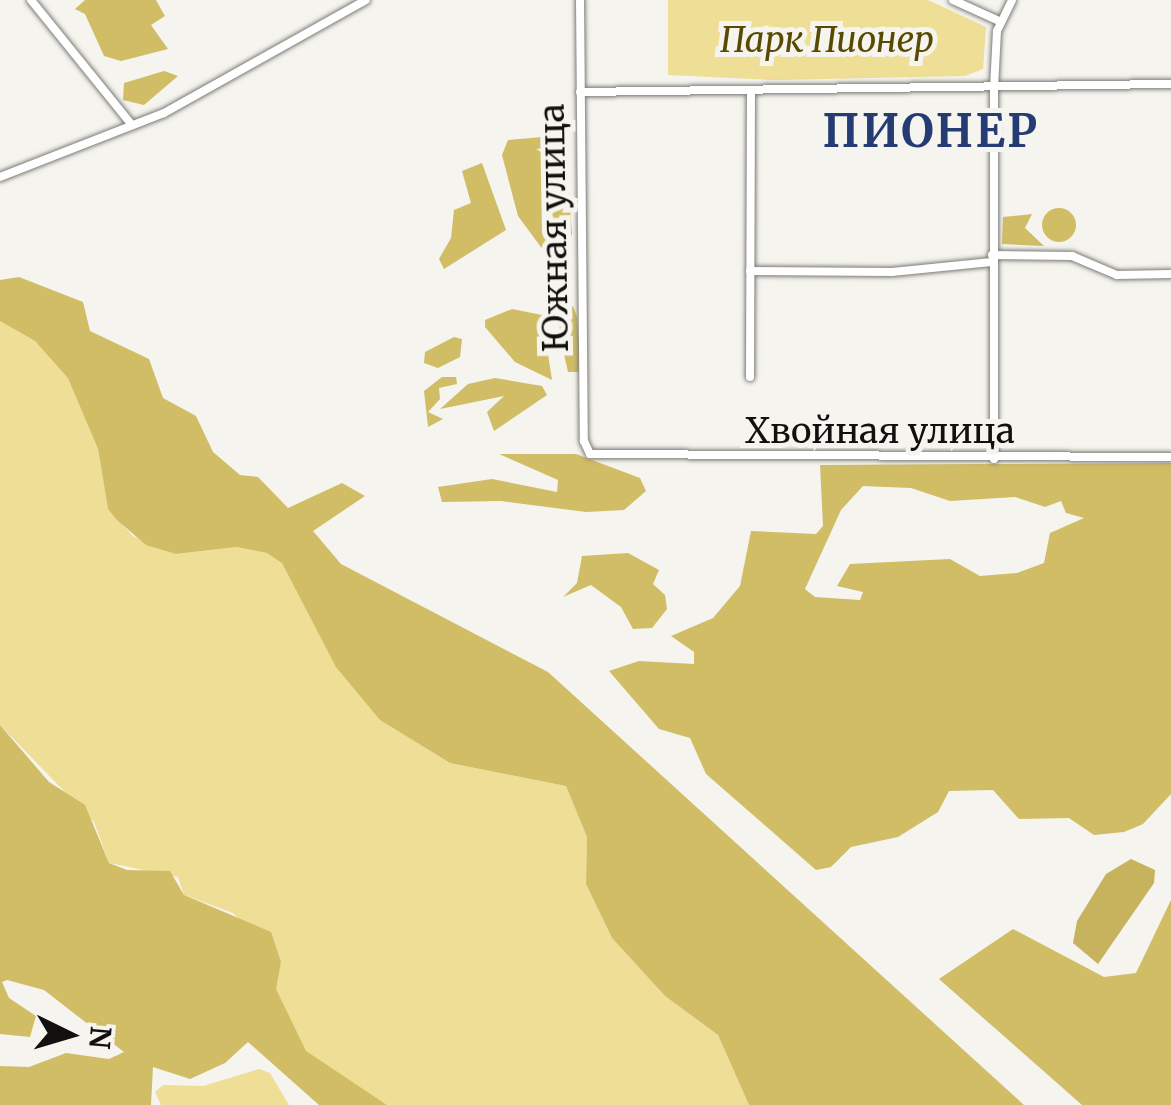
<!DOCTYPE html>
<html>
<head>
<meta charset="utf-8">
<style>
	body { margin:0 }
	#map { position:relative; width:1171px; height:1105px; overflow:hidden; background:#f5f4ee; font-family:Merriweather,serif }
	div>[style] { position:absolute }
	.green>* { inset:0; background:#eede96 }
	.forest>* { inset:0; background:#d0bd66 }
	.round { border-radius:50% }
	.water>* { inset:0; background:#c7b35d }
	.roads { filter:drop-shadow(0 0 2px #7d7c76) drop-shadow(0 0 2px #7d7c76) }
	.street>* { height:8px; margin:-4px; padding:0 4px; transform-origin:4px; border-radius:4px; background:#fff }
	span { translate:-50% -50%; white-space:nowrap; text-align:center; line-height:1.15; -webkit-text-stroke:10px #f5f4ee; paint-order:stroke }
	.park-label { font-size:35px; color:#584a02; font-style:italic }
	.street-label { font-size:35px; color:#11100e }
	.district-label { font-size:45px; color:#243b73; font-weight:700; letter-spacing:2.5px }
	.north { position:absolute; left:20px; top:985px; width:100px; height:100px; -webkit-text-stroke:8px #f5f4ee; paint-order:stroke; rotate:95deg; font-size:28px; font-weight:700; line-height:40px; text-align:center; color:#11100e }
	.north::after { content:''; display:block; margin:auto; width:35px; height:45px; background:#11100e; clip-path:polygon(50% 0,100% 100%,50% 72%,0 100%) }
</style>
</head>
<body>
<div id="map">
	<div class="green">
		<i style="clip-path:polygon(668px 0,928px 0,986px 27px,983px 69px,965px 76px,775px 80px,668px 75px)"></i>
		<i style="clip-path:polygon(0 321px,35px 341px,68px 377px,98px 449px,108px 509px,133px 536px,176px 554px,236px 547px,267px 553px,282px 562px,380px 720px,450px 763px,566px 786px,587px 837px,586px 884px,612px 938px,665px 996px,718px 1035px,749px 1105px,387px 1105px,306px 1052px,275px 989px,281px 962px,233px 913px,184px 895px,178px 877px,109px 863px,94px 822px,0 725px)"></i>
		<i style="clip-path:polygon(259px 1069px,270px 1073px,289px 1105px,161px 1105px,155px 1092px,163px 1085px,203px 1086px)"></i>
	</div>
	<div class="forest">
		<i style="clip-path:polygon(85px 0,156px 0,165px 16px,151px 25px,168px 49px,121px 61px,104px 56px,85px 14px,75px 9px)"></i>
		<i style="clip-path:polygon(164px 71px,178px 76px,144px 105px,123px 100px,124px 83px)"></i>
		<i style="clip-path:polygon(565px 135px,572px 234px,558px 256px,546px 254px,518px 216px,502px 155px,508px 140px)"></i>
		<i style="clip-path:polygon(482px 163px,506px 230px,444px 269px,439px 259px,451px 238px,454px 210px,471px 203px,462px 171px)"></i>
		<i class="round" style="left:1042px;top:208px;width:34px;height:34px"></i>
		<i style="clip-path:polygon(1032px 214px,1025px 228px,1044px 246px,1002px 244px,1003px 217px)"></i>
		<i style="clip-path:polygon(19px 277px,83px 302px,90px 331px,149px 359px,163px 398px,196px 416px,213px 452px,240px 475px,258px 477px,288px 508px,342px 483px,365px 496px,313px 531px,341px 564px,548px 672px,1024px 1105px,749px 1105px,718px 1035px,665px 996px,612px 938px,586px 884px,587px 837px,566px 786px,450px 763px,380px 720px,336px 667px,282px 563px,267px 553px,236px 547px,176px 554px,146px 545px,117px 520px,108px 509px,98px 449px,68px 378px,35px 341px,0 321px,0 280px)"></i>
		<i style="clip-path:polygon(563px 306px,573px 306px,577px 317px,581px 372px,568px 372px,559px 332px)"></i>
		<i style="clip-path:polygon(512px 309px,542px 315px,552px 380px,515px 362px,485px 327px,485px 320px)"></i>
		<i style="clip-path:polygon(454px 337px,462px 339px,460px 357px,438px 368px,424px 363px,425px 352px)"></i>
		<i style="clip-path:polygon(442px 377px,456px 377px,457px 384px,439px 388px,440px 399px,428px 412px,443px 419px,428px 427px,424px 391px)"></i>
		<i style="clip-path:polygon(495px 378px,542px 386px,547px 395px,494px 431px,487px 412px,504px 396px,440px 409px,468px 384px)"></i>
		<i style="clip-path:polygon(499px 454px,576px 454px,640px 478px,646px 491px,624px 510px,586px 512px,501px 501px,442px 502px,438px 487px,492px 479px,557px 492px,558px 480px)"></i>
		<i style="clip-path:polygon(evenodd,1171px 463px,1171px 794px,1143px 824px,1124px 832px,1094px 835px,1069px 818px,1019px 819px,993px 790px,949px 791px,938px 812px,898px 837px,851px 847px,831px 867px,816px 870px,706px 774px,690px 738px,659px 729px,609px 671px,639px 661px,694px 664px,694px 652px,671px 636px,713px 618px,740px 586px,751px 531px,816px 534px,823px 526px,820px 465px,1171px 463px,863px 486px,911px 488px,950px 501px,1015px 497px,1045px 507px,1061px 501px,1066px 513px,1084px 518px,1050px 533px,1044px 563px,1017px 573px,980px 576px,950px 559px,850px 564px,837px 586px,863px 592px,860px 600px,815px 597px,805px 589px,841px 510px,863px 486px)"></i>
		<i style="clip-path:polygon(628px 553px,659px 570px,653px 584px,665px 595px,667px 609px,652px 628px,633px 629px,621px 607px,591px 585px,563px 597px,577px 583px,582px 556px)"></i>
		<i style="clip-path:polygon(0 725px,49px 782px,85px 805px,109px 863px,127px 870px,170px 871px,184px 895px,271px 932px,281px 962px,276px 989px,306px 1051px,387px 1105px,319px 1105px,248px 1042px,225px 1063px,190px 1079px,153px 1067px,151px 1105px,0 1105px,0 1066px,29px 1067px,66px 1053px,109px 1059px,124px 1052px,44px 990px,7px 980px,2px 982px,9px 998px,36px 1016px,30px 1037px,0 1034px)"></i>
		<i style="clip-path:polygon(1171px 900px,1171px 1105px,1082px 1105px,939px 979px,1013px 929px,1104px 977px,1136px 973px)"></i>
	</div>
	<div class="water">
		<i style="clip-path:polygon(1131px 859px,1155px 870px,1154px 883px,1098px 964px,1073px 943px,1077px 921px,1106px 874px)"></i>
	</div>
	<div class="roads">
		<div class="street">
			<i style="left:31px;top:0;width:161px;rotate:51.1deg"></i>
			<i style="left:580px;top:0;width:441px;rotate:89.5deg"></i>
			<i style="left:584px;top:441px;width:14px;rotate:65deg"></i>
			<i style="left:590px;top:454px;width:581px;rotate:0.3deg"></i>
			<i style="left:953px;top:0;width:53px;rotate:24.6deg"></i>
			<i style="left:580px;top:92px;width:591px;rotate:-0.78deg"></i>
			<i style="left:0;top:177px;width:176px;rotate:-21.3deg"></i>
			<i style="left:164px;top:113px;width:231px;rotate:-29.2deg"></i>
			<i style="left:992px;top:255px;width:80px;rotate:0.7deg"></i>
			<i style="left:1072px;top:256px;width:49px;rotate:22.9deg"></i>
			<i style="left:1117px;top:275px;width:54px;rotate:-1.1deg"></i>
			<i style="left:750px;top:271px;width:142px;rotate:0.4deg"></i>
			<i style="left:892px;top:272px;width:100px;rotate:-5.7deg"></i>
			<i style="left:750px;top:377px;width:285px;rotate:-89.8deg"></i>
			<i style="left:994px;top:459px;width:371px;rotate:-90deg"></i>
			<i style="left:994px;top:88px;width:57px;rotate:-87deg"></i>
			<i style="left:997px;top:31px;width:34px;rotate:-64deg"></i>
		</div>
	</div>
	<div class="park-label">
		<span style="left:827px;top:40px">Парк Пионер</span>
	</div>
	<div class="street-label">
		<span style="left:554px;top:228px;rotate:-91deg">Южная улица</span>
		<span style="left:880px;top:431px">Хвойная улица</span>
	</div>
	<div class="district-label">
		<span style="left:931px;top:132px">ПИОНЕР</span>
	</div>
	<div class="north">N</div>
</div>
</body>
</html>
